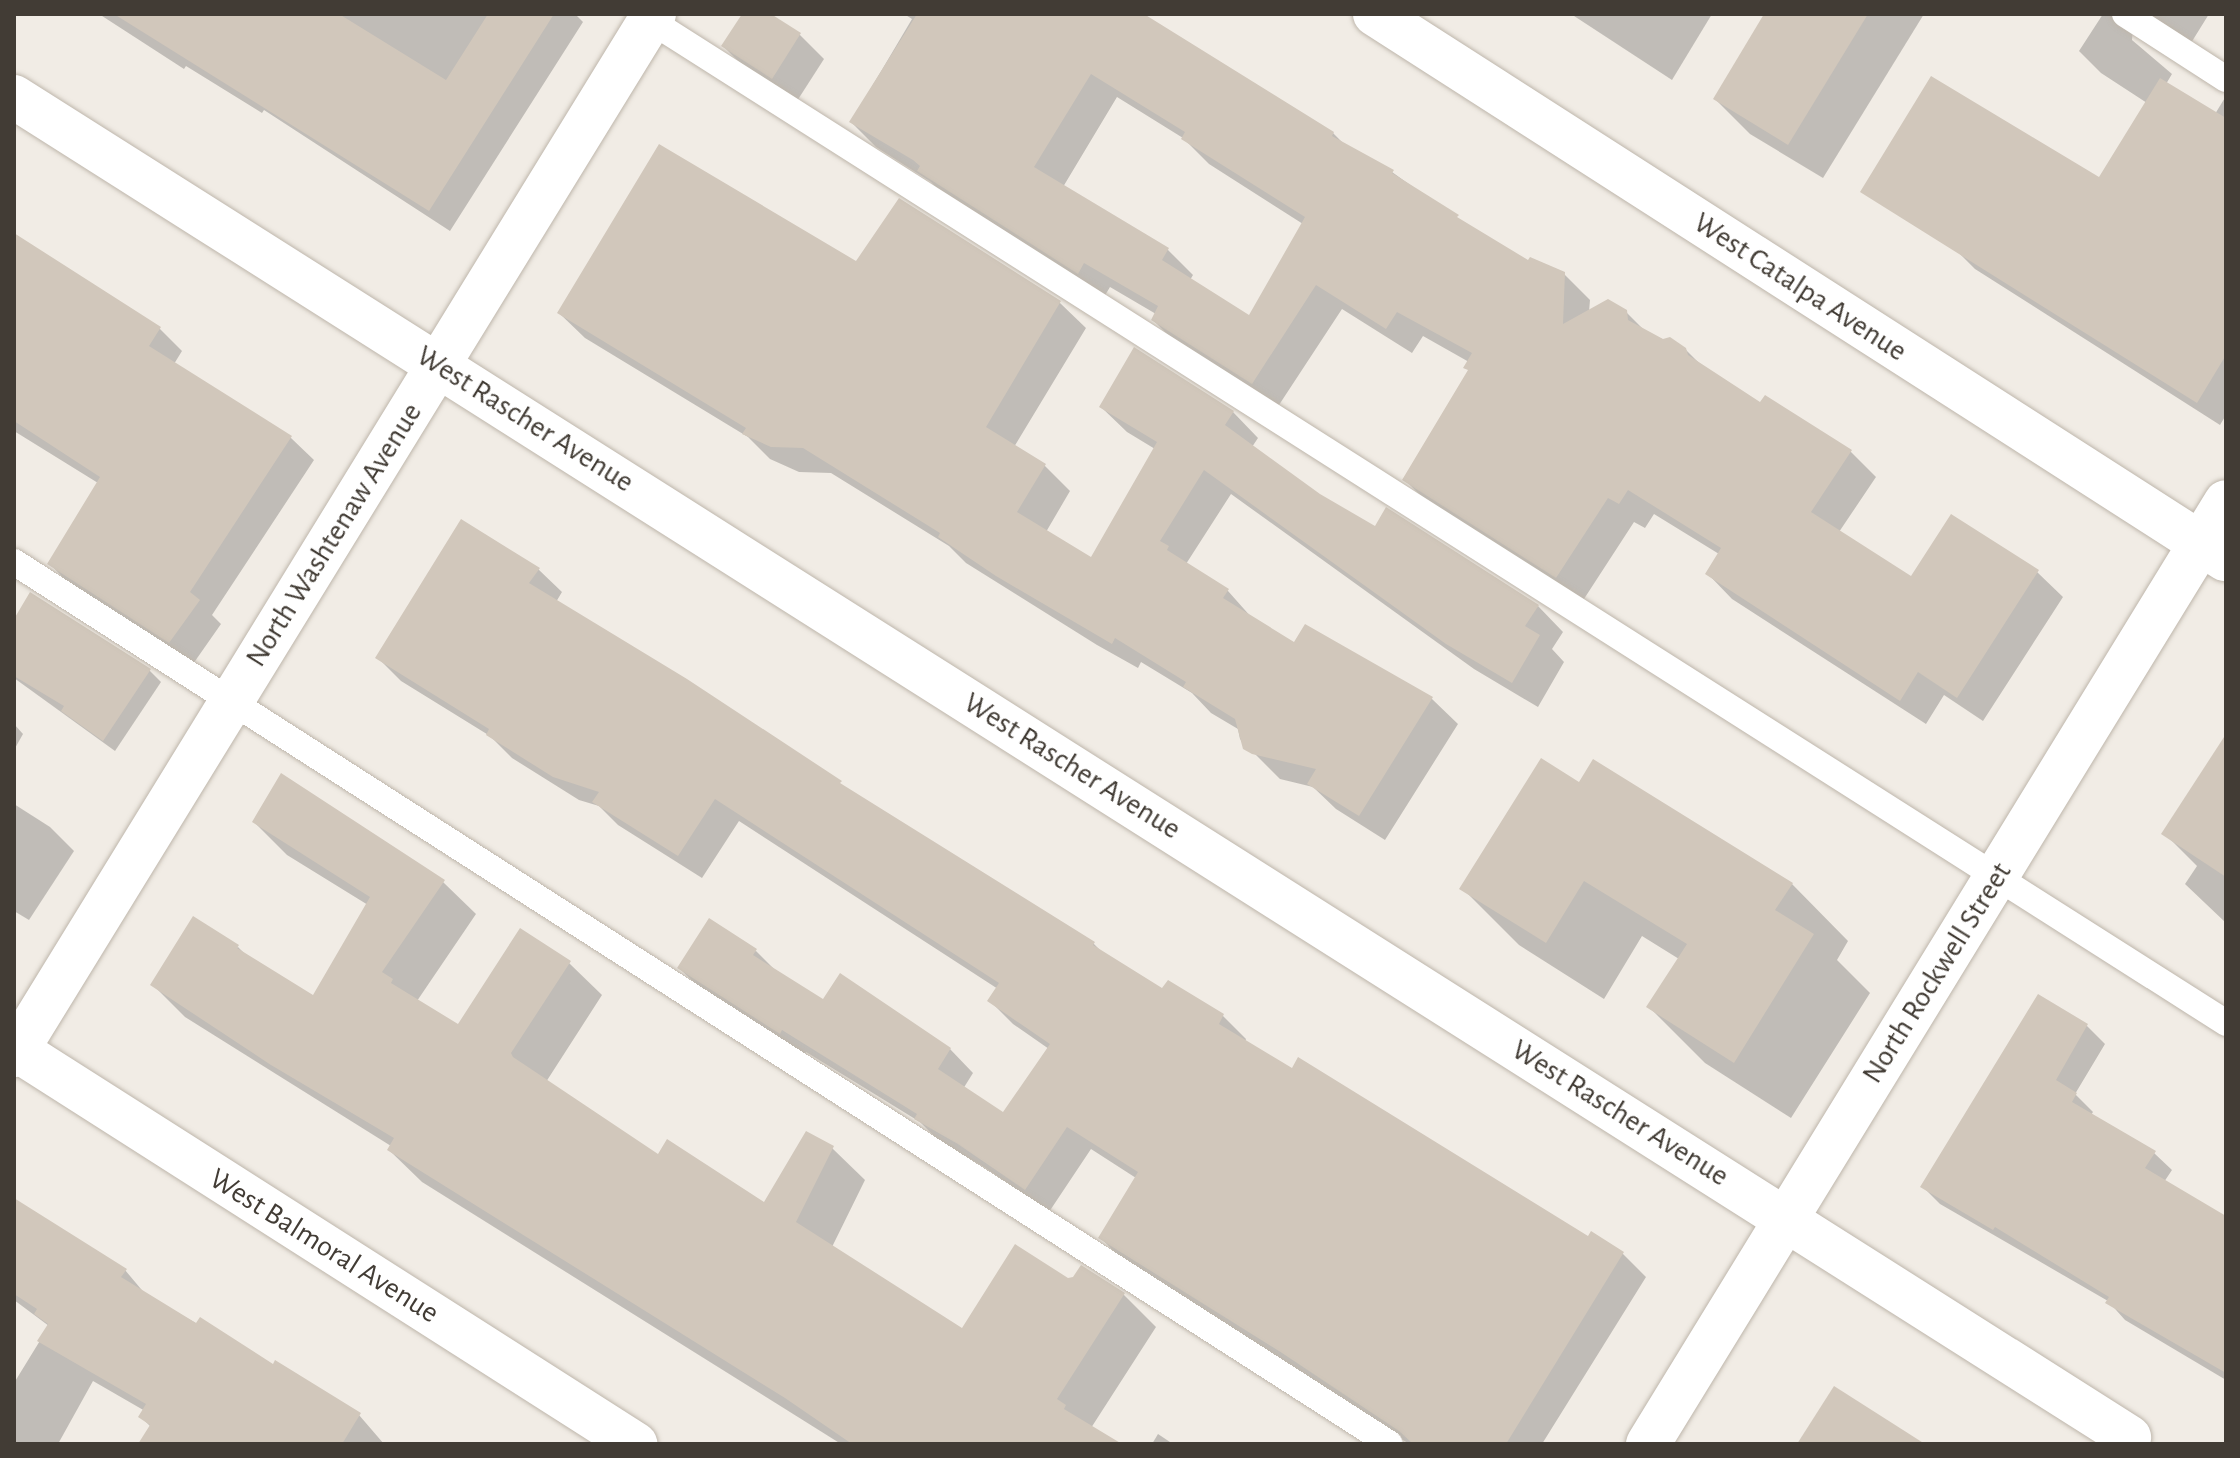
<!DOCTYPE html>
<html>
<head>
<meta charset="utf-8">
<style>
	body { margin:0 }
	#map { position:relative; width:2240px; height:1458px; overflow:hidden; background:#f1ece5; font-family:"Alegreya Sans",sans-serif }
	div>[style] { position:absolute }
	.shadow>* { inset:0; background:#0003 }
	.building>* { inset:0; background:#d1c7bb }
	.roads { filter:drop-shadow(0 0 2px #beb6ab) drop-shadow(0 0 2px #beb6ab) }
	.service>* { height:26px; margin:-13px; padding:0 13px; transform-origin:13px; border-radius:13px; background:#fff }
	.minor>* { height:44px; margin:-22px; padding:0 22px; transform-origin:22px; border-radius:22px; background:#fff }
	span { translate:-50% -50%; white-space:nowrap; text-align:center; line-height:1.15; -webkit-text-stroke:8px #fff; paint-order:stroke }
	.street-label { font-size:30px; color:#423c35 }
	.frame { position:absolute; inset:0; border:16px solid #423c35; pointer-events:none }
</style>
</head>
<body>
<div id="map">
	<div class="shadow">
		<i style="clip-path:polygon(99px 14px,575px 14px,583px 22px,450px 231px,264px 110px,262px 113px,186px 66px,184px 69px)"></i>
		<i style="clip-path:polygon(744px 14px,767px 14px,800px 35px,824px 59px,797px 101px,747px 70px,723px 46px)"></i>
		<i style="clip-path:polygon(evenodd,904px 14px,1141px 14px,1333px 133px,1345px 145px,1392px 172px,1466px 225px,1529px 263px,1564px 274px,1590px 300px,1589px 312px,1626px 312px,1646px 332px,1685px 349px,1703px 367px,1761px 405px,1850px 451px,1876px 477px,1839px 532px,1912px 579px,2037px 572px,2063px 597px,1983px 721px,1944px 695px,1926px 724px,1732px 599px,1707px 573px,1719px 554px,1654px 514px,1645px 528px,1634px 522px,1582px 602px,1430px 505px,1405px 480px,1469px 371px,1469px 362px,1423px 336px,1412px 353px,1342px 309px,1277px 408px,1178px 345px,1153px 320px,1156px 314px,1110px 287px,1104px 297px,944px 196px,931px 182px,876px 147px,851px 122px,912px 19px,904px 14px,1117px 97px,1183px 138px,1209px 164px,1303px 224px,1250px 318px,1190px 280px,1193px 275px,1168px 250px,1063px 187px,1117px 97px)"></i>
		<i style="clip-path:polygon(1571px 14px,1712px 14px,1672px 80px)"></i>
		<i style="clip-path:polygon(1767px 14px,1924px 14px,1823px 178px,1750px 134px,1715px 99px)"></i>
		<i style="clip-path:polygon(2103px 14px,2209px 14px,2191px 43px,2133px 28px,2132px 40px,2172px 74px,2166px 84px,2215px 114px,2226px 96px,2226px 415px,2220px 425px,1975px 269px,1952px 246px,2100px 180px,2147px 103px,2101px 73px,2079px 51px)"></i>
		<i style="clip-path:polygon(899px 200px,1060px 303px,1086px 328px,1014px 447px,1045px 466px,1070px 491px,1046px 532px,1091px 559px,1155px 449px,1127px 432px,1101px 407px,1233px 412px,1258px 438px,1252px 447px,1319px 495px,1375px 529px,1538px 606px,1563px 632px,1552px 649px,1564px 662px,1538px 707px,1474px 669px,1231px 494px,1186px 564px,1228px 591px,1252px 618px,1295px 645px,1306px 627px,1432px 699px,1458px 724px,1385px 840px,1336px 809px,1313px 787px,1280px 779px,1240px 739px,1238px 729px,1211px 713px,1192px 693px,1141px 662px,1138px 668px,1097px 645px,966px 563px,949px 546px,831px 473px,799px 472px,770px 459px,748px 437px,585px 338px,559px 313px,857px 264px)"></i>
		<i style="clip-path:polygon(14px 236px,159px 328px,182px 351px,174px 364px,291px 438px,314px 460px,212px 615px,221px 624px,193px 664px,72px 587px,50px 564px,98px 483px,14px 431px)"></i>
		<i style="clip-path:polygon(538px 569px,562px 592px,556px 602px,685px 680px,850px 792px,1093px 943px,1105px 955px,1163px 991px,1168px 982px,1223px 1016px,1246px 1039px,1245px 1042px,1588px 1239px,1623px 1254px,1646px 1277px,1542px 1444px,1409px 1444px,1305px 1374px,1123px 1261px,1100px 1237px,1136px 1178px,1091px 1149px,1049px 1212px,984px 1167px,940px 1142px,920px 1122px,806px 1052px,804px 1056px,703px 991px,679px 968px,756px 951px,779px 974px,823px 1001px,950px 1049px,973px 1073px,963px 1089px,1004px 1115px,1049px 1049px,1013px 1024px,990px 1001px,998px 989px,739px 821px,702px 878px,618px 825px,599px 806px,579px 800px,512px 758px,490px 736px,401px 681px,377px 657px)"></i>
		<i style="clip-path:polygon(14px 622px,149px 670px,161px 682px,115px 751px,14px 678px)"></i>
		<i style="clip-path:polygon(14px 724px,23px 734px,14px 750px)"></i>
		<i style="clip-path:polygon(2226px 738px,2226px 923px,2185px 884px,2197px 866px,2164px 833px)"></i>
		<i style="clip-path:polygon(1580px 784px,1792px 884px,1848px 941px,1837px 960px,1870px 993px,1791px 1118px,1705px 1063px,1648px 1006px,1679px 959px,1642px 936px,1604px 999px,1519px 945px,1462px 888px)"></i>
		<i style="clip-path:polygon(14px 804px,50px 827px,74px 851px,29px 920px,14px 911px)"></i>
		<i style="clip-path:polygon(254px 822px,443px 882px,476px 914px,417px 1001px,458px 1027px,569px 963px,602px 995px,546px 1082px,658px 1157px,764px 1205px,832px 1148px,865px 1180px,832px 1247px,963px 1330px,1075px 1279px,1082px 1268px,1124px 1295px,1156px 1327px,1091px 1428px,1118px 1444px,841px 1444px,422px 1182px,389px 1150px,391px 1146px,185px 1017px,153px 985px,238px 947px,249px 958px,314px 998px,368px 905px,287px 855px)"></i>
		<i style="clip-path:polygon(2038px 996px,2087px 1026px,2105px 1044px,2075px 1094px,2093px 1112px,2091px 1115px,2154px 1153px,2172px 1170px,2164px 1182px,2226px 1220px,2226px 1380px,2125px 1320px,2108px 1301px,1940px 1204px,1922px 1186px)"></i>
		<i style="clip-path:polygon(14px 1214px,125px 1270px,146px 1295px,359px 1415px,384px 1444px,140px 1444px,151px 1427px,141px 1417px,145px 1411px,93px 1381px,58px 1444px,14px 1444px,14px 1383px,49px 1326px,14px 1300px)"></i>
		<i style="clip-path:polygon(1158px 1434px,1173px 1444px,1152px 1444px)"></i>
	</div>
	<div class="building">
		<i style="clip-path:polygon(114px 14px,339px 14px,446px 80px,488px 14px,554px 14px,429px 211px)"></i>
		<i style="clip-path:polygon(742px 14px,771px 14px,801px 33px,772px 79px,721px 46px)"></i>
		<i style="clip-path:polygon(evenodd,917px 14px,1144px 14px,1334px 132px,1332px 136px,1394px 170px,1392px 173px,1459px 215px,1457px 217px,1528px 260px,1530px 257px,1565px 272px,1563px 324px,1608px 299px,1627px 310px,1628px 320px,1663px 339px,1670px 337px,1686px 348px,1688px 355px,1760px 402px,1765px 395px,1852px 450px,1811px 512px,1911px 576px,1951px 514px,2039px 570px,1957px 698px,1918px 672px,1900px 701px,1705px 574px,1721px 548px,1628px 490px,1619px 504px,1608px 498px,1556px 578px,1402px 480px,1468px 370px,1463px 368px,1472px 353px,1397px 312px,1386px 329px,1316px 285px,1252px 384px,1151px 320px,1158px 306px,1084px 263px,1078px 274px,917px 171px,920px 166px,913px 160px,849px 122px,917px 14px,1091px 74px,1185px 132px,1181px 139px,1305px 217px,1249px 315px,1162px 260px,1169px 248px,1034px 167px,1091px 74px)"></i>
		<i style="clip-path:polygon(1764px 14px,1868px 14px,1788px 145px,1713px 99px)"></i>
		<i style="clip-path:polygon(1931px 76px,2099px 177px,2160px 78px,2226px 118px,2226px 355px,2197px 403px,1860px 192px)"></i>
		<i style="clip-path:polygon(659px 144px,856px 261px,899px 198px,1061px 301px,986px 427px,1046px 464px,1017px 512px,1091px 557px,1157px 442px,1099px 407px,1134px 347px,1234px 411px,1225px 425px,1320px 494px,1375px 526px,1386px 507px,1539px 605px,1525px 626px,1540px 635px,1512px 683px,1446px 644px,1204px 470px,1160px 541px,1169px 546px,1167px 550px,1229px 589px,1223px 598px,1294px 642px,1305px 624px,1433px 697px,1359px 816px,1307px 784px,1316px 769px,1252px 754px,1243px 749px,1235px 719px,1183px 687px,1186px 682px,1115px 638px,1112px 644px,996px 576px,938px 537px,940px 533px,803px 448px,771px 447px,742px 434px,746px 428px,557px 313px)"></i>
		<i style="clip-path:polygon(14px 233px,161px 327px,149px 346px,292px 436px,190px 592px,200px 600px,169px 643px,47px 564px,100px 477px,14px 421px)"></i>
		<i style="clip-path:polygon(461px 519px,540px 568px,529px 583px,687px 679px,842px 781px,840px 783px,1095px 942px,1093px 945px,1162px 988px,1168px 980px,1224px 1014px,1219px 1024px,1292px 1068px,1298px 1057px,1588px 1236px,1591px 1231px,1624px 1252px,1506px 1444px,1413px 1444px,1399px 1431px,1279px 1351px,1098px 1238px,1138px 1172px,1067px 1127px,1025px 1190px,958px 1144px,914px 1119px,917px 1114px,782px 1030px,780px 1034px,677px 968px,709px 918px,757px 949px,753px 955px,823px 999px,840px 973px,951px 1048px,938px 1069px,1003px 1112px,1050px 1044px,987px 1001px,999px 983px,715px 799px,678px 856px,592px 802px,599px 792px,553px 777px,486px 735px,489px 729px,375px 658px)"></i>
		<i style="clip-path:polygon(30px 592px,151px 669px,103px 741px,61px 711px,64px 706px,14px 676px,14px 619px)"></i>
		<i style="clip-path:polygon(2226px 734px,2226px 877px,2161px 834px)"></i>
		<i style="clip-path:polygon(1541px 758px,1579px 782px,1593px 759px,1793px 883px,1775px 910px,1814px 934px,1734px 1063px,1646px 1007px,1687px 944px,1584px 881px,1546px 943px,1459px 889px)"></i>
		<i style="clip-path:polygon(281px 773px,445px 880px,382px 972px,393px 979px,391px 983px,458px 1024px,520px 928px,571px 961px,511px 1053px,513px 1057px,658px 1154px,667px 1139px,764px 1202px,806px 1131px,834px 1146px,796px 1222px,962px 1328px,1015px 1244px,1068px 1278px,1073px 1277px,1081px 1265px,1125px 1293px,1057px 1399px,1066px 1405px,1064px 1409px,1122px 1444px,852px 1444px,785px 1398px,387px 1150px,394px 1138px,271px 1065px,150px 985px,193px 916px,239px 945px,237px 948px,313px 995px,370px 897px,252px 822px)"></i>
		<i style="clip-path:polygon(2038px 994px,2088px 1024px,2056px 1080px,2077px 1093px,2072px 1102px,2156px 1151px,2145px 1168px,2226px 1216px,2226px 1373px,2105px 1303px,2109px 1297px,1995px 1227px,1993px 1230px,1920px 1187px)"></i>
		<i style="clip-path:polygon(14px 1198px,127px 1269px,121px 1277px,196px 1323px,200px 1317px,273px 1364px,275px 1360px,361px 1413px,342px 1444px,138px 1444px,150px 1425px,138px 1417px,146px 1404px,37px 1341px,48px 1324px,34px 1314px,37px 1309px,14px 1294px)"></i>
		<i style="clip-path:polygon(1834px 1386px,1925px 1444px,1797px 1444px)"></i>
	</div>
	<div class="roads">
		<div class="service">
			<i style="left:640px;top:14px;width:1880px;rotate:32.46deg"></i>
			<i style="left:2125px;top:14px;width:120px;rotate:32.8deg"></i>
			<i style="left:14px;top:562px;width:1634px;rotate:32.66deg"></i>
		</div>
		<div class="minor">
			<i style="left:1375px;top:14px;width:1010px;rotate:32.67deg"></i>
			<i style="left:14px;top:97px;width:2504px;rotate:32.36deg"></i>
			<i style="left:14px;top:1048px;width:737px;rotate:32.52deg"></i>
			<i style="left:14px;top:1055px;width:1222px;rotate:-58.42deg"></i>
			<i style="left:1648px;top:1444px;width:1105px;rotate:-58.47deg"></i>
		</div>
	</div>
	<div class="street-label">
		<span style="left:1800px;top:287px;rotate:33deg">West Catalpa Avenue</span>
		<span style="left:525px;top:419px;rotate:32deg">West Rascher Avenue</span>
		<span style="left:334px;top:535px;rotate:-58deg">North Washtenaw Avenue</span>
		<span style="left:1072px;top:766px;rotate:32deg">West Rascher Avenue</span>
		<span style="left:1937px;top:973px;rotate:-58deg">North Rockwell Street</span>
		<span style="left:1620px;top:1113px;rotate:32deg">West Rascher Avenue</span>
		<span style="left:324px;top:1246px;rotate:32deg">West Balmoral Avenue</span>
	</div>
	<div class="frame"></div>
</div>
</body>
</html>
